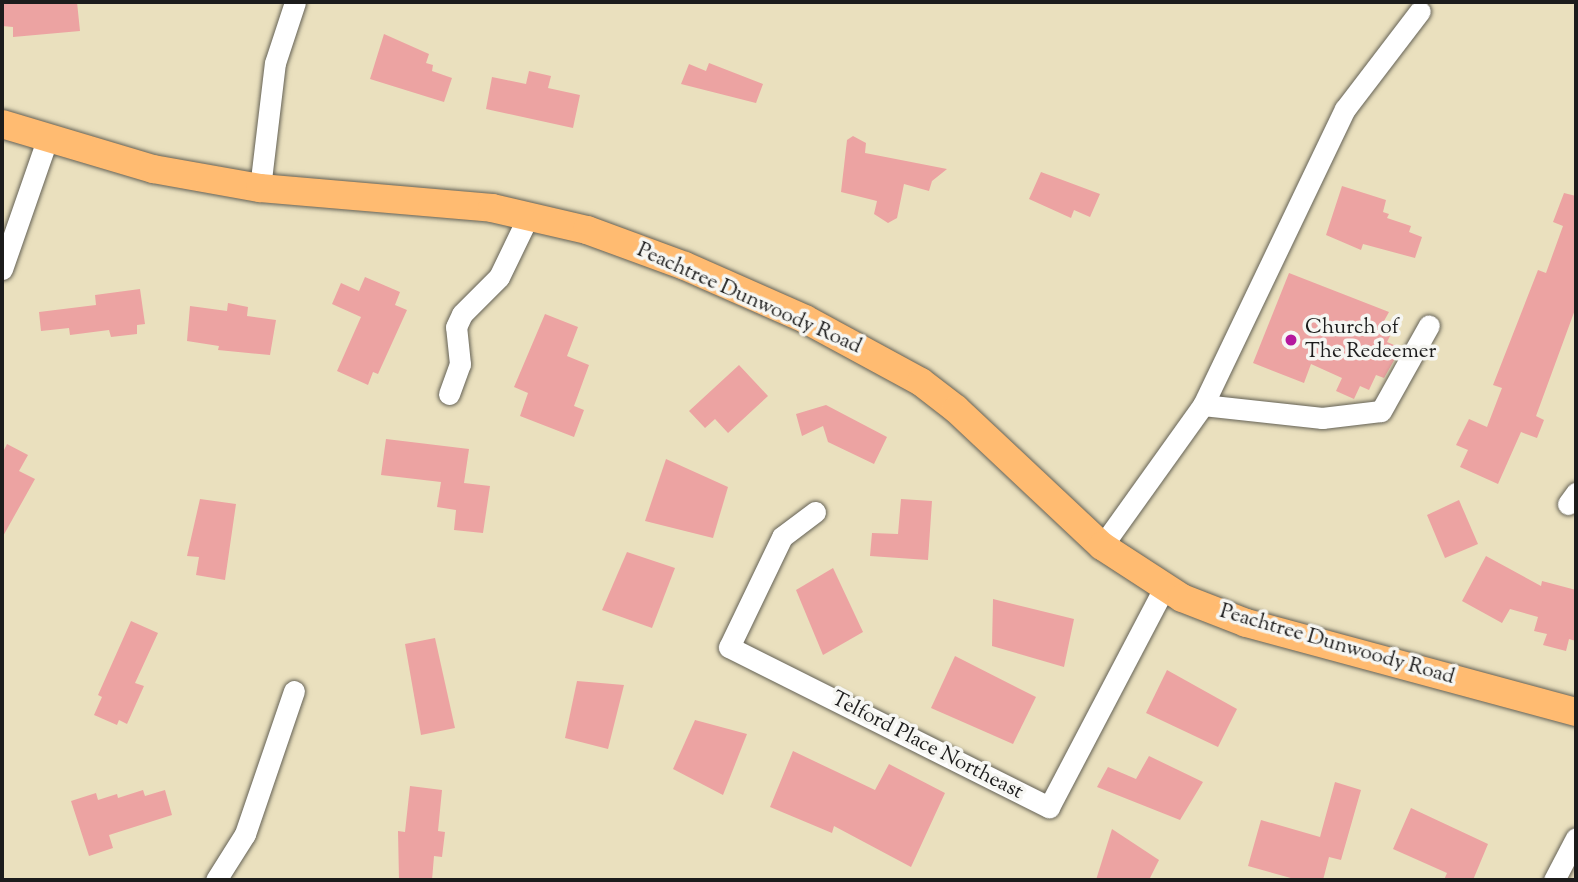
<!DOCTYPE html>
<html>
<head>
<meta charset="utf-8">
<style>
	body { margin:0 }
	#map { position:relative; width:1578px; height:882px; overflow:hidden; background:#eae0be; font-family:"Sorts Mill Goudy",serif }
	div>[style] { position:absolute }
	.building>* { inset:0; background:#eca3a2 }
	.roads { filter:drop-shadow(0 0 2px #646155) drop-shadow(0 0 2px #646155) }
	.minor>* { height:21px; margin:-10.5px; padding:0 10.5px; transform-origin:10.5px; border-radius:10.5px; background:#fff }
	.major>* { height:28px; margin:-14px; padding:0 14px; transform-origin:14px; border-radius:14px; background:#ffbb71 }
	.dots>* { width:19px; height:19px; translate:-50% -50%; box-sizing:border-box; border:4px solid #f6f6f2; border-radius:50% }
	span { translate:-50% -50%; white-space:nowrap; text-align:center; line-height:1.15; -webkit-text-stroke:7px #f6f6f2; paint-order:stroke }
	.street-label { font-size:21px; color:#1c1c1c }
	.poi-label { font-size:21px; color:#1c1c1c }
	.left { translate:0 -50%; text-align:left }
	.frame { position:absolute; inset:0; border:4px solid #1c1c1c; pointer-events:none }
</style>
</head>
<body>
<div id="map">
	<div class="building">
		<i style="clip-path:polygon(2px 2px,77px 2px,80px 31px,13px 37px,13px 27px,2px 26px)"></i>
		<i style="clip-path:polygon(384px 34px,429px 54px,426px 63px,433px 65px,432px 71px,452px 78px,444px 102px,370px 79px)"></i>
		<i style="clip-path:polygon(709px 63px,763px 84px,756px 103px,681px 84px,689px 64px,706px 71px)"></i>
		<i style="clip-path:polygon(529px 71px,551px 76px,548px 88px,580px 95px,573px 128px,486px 109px,492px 77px,526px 84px)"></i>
		<i style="clip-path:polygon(853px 136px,866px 143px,865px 153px,947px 169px,932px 181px,929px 191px,904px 184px,897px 218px,888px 223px,874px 214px,877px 201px,841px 192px,847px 140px)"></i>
		<i style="clip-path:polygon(1041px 172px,1100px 194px,1090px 217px,1074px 210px,1071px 218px,1029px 199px)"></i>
		<i style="clip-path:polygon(1342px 186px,1386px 200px,1383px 212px,1389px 214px,1387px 218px,1411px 226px,1409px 232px,1422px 237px,1415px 258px,1363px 244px,1361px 250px,1326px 235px)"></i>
		<i style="clip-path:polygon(1564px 193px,1576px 196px,1576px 307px,1536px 416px,1544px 420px,1537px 438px,1521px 432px,1498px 484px,1460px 467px,1468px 450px,1456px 445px,1469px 419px,1487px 427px,1502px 388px,1493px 385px,1538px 270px,1546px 273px,1563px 226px,1553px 222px)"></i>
		<i style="clip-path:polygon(1289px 273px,1389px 312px,1384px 321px,1395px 326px,1387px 342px,1401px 348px,1384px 378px,1376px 375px,1369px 390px,1360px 386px,1354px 399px,1336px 391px,1342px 378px,1311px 364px,1304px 383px,1253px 363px)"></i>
		<i style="clip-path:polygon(365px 277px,400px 292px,395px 305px,407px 310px,378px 374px,373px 372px,368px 385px,337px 371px,361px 317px,332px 304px,341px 283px,359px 291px)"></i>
		<i style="clip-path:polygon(140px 289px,145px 324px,137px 325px,137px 334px,111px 337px,109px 330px,70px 335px,69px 328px,41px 331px,39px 312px,96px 305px,95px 295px)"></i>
		<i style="clip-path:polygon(228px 303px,248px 307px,247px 316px,276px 320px,270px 355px,218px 350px,219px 346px,187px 341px,190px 306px,227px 311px)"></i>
		<i style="clip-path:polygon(545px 314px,578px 327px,567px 356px,589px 365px,574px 406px,584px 410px,574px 437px,520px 416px,528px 393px,514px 387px)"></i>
		<i style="clip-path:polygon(739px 365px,768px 396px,728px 433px,715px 419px,705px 428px,689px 411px)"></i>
		<i style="clip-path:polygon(826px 405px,887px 437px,874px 464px,828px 442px,823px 426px,802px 436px,796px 414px)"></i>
		<i style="clip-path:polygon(386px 439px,469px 449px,464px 483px,490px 486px,483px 533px,454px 530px,456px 510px,437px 507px,441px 482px,381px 475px)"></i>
		<i style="clip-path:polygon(7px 444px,28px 455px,19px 471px,35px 479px,2px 538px,2px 454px)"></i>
		<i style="clip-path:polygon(666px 459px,728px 487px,713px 538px,645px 521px)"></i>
		<i style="clip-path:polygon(200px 499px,236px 504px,225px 580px,196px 575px,199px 557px,187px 556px)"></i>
		<i style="clip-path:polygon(901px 499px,932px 501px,928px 560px,870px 556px,872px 533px,898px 534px)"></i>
		<i style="clip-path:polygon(1459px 500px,1478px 544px,1445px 558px,1427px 515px)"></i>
		<i style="clip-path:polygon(627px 552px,675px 568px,652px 628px,602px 610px)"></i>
		<i style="clip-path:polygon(1486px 556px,1541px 586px,1542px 581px,1576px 590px,1576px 641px,1569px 639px,1566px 651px,1543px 645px,1547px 634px,1534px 631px,1538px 617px,1510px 609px,1502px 623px,1462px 601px)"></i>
		<i style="clip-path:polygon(833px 568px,863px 632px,823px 655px,796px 590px)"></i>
		<i style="clip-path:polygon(993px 599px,1074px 619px,1064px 667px,992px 646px)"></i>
		<i style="clip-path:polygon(131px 621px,158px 633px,135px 683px,144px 686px,127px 724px,119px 720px,117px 725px,94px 715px,102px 697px,98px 695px)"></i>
		<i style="clip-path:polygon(435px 638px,455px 728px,421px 735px,405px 644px)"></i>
		<i style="clip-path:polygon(955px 656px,1036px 697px,1013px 744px,931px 708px)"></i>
		<i style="clip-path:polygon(1167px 670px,1237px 709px,1218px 747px,1146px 713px)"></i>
		<i style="clip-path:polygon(577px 681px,624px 685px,608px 749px,565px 738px)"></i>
		<i style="clip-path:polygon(695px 720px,747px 734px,723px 795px,673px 769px)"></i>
		<i style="clip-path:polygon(793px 751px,875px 790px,889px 764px,945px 793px,911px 867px,834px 826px,832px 833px,770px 807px)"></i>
		<i style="clip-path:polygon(1149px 756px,1203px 782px,1180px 820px,1097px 787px,1108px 767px,1136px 779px)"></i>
		<i style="clip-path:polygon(1335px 782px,1361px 790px,1341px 860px,1329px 857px,1323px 880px,1298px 880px,1248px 866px,1261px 820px,1320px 837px)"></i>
		<i style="clip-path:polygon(410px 786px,442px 790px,438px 831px,445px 832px,442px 857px,434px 856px,432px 880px,399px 880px,398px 831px,405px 832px)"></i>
		<i style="clip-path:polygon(143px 790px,145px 796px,165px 790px,172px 815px,109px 835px,113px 848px,89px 856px,71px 801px,96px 793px,98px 800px,117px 794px,118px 798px)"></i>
		<i style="clip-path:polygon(1411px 808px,1488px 844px,1473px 880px,1444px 880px,1447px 873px,1393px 849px)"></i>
		<i style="clip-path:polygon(1112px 829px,1159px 860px,1149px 880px,1096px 880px)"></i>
	</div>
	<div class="roads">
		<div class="minor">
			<i style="left:260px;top:188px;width:126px;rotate:-83.2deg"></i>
			<i style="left:275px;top:63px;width:64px;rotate:-71.8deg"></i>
			<i style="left:2px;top:269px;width:137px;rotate:-70.8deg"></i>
			<i style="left:449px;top:394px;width:32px;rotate:-70deg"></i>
			<i style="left:460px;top:364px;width:37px;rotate:-96deg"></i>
			<i style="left:456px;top:327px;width:14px;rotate:-65deg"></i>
			<i style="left:462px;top:314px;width:52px;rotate:-45deg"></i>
			<i style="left:499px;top:277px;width:67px;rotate:-64.2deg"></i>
			<i style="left:1203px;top:405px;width:120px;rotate:6.2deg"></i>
			<i style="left:1322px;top:418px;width:59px;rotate:-6.8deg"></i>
			<i style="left:1381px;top:411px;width:98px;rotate:-60.8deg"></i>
			<i style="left:1568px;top:504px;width:14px;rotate:-54deg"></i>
			<i style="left:815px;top:512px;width:41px;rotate:142.9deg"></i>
			<i style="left:782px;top:537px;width:122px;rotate:115.7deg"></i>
			<i style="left:729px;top:647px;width:358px;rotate:26.6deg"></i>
			<i style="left:1049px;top:807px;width:247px;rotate:-62.3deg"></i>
			<i style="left:1102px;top:546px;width:173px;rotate:-54.4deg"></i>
			<i style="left:1203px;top:405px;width:328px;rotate:-64.4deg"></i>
			<i style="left:1345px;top:109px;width:123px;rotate:-52.6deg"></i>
			<i style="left:216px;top:880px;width:54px;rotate:-57.8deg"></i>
			<i style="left:245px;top:834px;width:151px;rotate:-71.1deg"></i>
			<i style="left:1554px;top:880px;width:47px;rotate:-62.4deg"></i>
		</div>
		<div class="major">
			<i style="left:2px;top:124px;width:158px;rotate:16.6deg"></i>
			<i style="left:153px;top:169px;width:109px;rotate:10.1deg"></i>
			<i style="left:260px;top:188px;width:233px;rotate:4.9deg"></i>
			<i style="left:492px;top:208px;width:98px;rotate:13deg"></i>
			<i style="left:587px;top:230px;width:104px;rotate:20.2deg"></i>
			<i style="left:685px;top:266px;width:131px;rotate:23.8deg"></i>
			<i style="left:805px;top:319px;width:132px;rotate:28.5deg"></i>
			<i style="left:921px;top:382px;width:44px;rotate:37.6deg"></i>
			<i style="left:956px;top:409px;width:200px;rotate:43.2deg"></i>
			<i style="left:1102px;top:546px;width:95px;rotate:33deg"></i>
			<i style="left:1182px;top:598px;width:69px;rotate:21.3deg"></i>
			<i style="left:1246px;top:623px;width:342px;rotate:15.1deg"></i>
		</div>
	</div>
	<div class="dots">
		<i style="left:1291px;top:340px;background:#b5179e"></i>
	</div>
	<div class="street-label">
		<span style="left:749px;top:299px;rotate:24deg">Peachtree Dunwoody Road</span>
		<span style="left:1337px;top:645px;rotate:16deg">Peachtree Dunwoody Road</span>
		<span style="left:927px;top:746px;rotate:27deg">Telford Place Northeast</span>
	</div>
	<div class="poi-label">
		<span class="left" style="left:1305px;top:340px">Church of<br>The Redeemer</span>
	</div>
	<div class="frame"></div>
</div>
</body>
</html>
